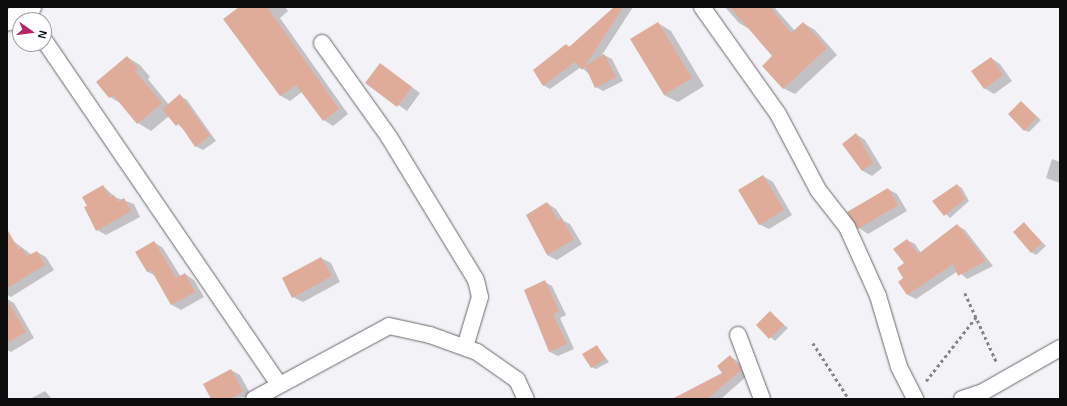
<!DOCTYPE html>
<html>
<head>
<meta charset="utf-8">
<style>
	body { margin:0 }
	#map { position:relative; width:1067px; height:406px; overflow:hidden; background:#f3f3f7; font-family:Arial,sans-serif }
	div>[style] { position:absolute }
	.shadow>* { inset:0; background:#0003 }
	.building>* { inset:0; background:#e0ac9a }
	.path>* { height:2.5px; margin-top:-1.25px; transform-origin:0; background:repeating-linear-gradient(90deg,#858587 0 3px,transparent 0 6px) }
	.roads { filter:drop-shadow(0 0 1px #69696c) drop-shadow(0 0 1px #69696c) }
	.minor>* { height:16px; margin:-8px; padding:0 8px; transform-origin:8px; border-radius:8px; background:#fff }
	.tertiary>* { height:20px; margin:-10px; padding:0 10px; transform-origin:10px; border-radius:10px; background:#fff }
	span { translate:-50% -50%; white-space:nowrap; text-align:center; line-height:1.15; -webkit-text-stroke:3.5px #fff; paint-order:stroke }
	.frame { position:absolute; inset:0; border:8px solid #0d0d0e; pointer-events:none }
	.north { position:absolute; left:12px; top:12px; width:40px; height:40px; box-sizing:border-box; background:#fff; border:1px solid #9e9e9f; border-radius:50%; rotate:104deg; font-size:11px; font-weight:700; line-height:16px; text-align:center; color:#0d0d0e }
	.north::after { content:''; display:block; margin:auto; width:14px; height:18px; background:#b32863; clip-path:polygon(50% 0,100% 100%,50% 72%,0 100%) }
</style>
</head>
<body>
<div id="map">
	<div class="shadow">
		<i style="clip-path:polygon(242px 7px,285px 7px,288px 11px,280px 18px,348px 114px,333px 126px,324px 120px,302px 92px,290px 101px,281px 96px,225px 19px)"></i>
		<i style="clip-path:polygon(615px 7px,633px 7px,600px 58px,604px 55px,612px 59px,623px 81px,603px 91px,596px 87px,589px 74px,581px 67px,550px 89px,543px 85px,566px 45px,570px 47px)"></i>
		<i style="clip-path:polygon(725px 7px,774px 7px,795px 31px,803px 23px,815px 30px,837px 55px,795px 94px,783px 88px,773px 56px,751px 30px,739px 23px)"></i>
		<i style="clip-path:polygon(658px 23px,671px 31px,704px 86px,678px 102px,664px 95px)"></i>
		<i style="clip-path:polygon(127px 57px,140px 65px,150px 77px,148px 79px,169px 105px,180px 96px,187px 100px,216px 141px,203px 150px,195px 146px,184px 130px,169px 116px,151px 131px,138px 123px,122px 104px,110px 97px)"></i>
		<i style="clip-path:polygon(991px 58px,1000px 64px,1012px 81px,994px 94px,984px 88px)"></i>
		<i style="clip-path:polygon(380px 64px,420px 93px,407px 111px,367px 83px)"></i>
		<i style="clip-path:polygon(1021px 102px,1041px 120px,1029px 132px,1024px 130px)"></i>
		<i style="clip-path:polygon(856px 134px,865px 140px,882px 168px,872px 176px,863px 171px,843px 144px)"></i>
		<i style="clip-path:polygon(1052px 159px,1060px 162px,1060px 183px,1046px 178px)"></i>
		<i style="clip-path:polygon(763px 176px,773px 182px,792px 215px,769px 229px,759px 224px)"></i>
		<i style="clip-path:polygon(957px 185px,962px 188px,969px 201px,950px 218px,933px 202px)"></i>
		<i style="clip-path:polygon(103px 186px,115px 197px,134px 204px,140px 217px,106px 235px,97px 230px,88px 206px)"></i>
		<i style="clip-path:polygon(888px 189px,897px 194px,907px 211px,868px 234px,859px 228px,849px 212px)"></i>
		<i style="clip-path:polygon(547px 203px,556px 209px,564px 221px,570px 224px,582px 244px,557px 260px,547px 255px)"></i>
		<i style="clip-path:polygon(1024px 223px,1046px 246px,1036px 255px,1031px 252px)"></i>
		<i style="clip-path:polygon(957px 225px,965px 230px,993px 266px,967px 279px,958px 271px,916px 299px,908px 295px,900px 282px,905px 278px,907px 240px,915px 244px,921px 253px)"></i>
		<i style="clip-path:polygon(12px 240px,32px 255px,37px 252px,46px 257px,54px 270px,11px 297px,7px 295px,7px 243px)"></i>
		<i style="clip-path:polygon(154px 242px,163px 248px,181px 277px,185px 274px,194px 280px,204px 297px,181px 310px,172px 305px,156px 276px,148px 272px,137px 253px)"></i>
		<i style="clip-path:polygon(321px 258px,331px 263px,340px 282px,303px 302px,293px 297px)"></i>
		<i style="clip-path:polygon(545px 282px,552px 286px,566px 315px,560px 318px,574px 349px,558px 356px,550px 352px,525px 290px)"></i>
		<i style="clip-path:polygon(7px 299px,14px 303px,34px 338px,11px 352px,7px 350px)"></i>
		<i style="clip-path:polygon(770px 313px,788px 328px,775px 341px,757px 325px)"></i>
		<i style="clip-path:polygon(597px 346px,609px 362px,596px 369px,591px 367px)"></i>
		<i style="clip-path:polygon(730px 356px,737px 361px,748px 375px,721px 399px,679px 399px,724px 373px)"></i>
		<i style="clip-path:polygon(231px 370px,240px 375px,252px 397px,212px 399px)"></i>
		<i style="clip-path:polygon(45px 391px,52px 399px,30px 399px)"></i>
	</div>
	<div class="building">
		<i style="clip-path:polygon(239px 7px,267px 7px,339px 109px,323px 121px,296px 85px,280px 96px,223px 19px)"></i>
		<i style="clip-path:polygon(614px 7px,623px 7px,585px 66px,604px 54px,616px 77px,595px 88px,585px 66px,582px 70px,575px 62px,543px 86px,533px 70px,566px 44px,569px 47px)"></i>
		<i style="clip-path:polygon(730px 7px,770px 7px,791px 33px,803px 22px,827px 48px,783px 89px,762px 66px,772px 56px)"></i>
		<i style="clip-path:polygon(658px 22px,692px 78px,664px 95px,630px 39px)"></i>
		<i style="clip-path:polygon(127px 56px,138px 69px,135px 71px,162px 103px,137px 124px,113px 95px,109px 98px,96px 82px)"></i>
		<i style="clip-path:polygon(991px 57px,1003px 75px,984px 89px,971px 71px)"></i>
		<i style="clip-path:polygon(380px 63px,412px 87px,397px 107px,365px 83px)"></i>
		<i style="clip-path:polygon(180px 94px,210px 136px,195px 147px,179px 123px,176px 126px,162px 109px)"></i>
		<i style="clip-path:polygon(1021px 101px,1037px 117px,1024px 131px,1008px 114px)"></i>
		<i style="clip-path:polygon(856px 133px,873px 163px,862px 171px,842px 144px)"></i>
		<i style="clip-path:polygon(763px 175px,784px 210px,759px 225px,738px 190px)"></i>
		<i style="clip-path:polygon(957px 184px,965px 199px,944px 216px,932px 201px)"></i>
		<i style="clip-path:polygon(103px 185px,110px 197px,114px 195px,118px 202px,124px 198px,131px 211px,96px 231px,84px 207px,87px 206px,82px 197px)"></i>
		<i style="clip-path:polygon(888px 188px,898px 205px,858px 229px,847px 212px)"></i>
		<i style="clip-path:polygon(547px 202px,558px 220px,561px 218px,574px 239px,547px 255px,526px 215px)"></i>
		<i style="clip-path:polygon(1024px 222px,1042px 243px,1031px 253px,1013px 232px)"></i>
		<i style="clip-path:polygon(957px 224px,986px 261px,958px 276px,953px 264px,907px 295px,898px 282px,903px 278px,897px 268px,904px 263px,893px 249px,907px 239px,918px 254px)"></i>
		<i style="clip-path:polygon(7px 229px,19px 250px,22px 248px,27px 256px,37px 251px,45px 265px,7px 288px)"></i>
		<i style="clip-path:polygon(154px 241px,176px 278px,185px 273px,195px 292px,171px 305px,151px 270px,147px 272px,135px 252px)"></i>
		<i style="clip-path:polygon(321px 257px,332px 276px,292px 298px,282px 278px)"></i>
		<i style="clip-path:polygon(545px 280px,559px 311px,553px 314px,567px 344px,549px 352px,524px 290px)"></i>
		<i style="clip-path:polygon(7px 300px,26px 332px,7px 343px)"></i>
		<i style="clip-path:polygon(770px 311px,784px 325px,769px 339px,756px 325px)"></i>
		<i style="clip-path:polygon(597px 345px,605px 359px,591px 368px,582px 354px)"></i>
		<i style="clip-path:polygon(730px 355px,741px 370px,707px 399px,672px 399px,722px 373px,717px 366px)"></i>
		<i style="clip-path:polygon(231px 369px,243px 392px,230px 399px,211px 399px,203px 384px)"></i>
	</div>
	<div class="path">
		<i style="left:965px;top:293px;width:77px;rotate:65.4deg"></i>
		<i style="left:813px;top:343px;width:67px;rotate:57.3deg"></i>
		<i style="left:926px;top:381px;width:81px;rotate:-52deg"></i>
	</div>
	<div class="roads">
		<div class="minor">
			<i style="left:702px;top:7px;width:131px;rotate:54.6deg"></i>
			<i style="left:778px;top:114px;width:86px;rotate:62.2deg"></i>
			<i style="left:818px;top:190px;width:47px;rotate:51.9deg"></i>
			<i style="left:847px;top:227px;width:76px;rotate:65.8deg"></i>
			<i style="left:878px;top:296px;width:74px;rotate:73.5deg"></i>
			<i style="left:899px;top:367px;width:36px;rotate:63deg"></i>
			<i style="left:44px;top:40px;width:417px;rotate:55.7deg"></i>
			<i style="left:322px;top:43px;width:115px;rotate:54.5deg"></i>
			<i style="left:389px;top:137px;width:167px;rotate:58.7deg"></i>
			<i style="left:476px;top:280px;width:17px;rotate:77deg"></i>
			<i style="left:480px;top:297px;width:52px;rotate:106.7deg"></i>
			<i style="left:738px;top:335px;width:68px;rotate:69.4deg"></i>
			<i style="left:254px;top:399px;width:153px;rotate:-28.4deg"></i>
			<i style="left:389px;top:326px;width:42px;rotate:12.4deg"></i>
			<i style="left:430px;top:335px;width:50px;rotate:19.9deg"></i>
			<i style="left:477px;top:352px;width:49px;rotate:35deg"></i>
			<i style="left:517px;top:380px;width:21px;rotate:65deg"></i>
			<i style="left:962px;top:399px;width:22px;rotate:-18deg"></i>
			<i style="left:983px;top:392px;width:89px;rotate:-29.7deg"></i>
		</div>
		<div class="tertiary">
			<i style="left:7px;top:21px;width:28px;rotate:-30deg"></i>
		</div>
	</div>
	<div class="frame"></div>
	<div class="north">N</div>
</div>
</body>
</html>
